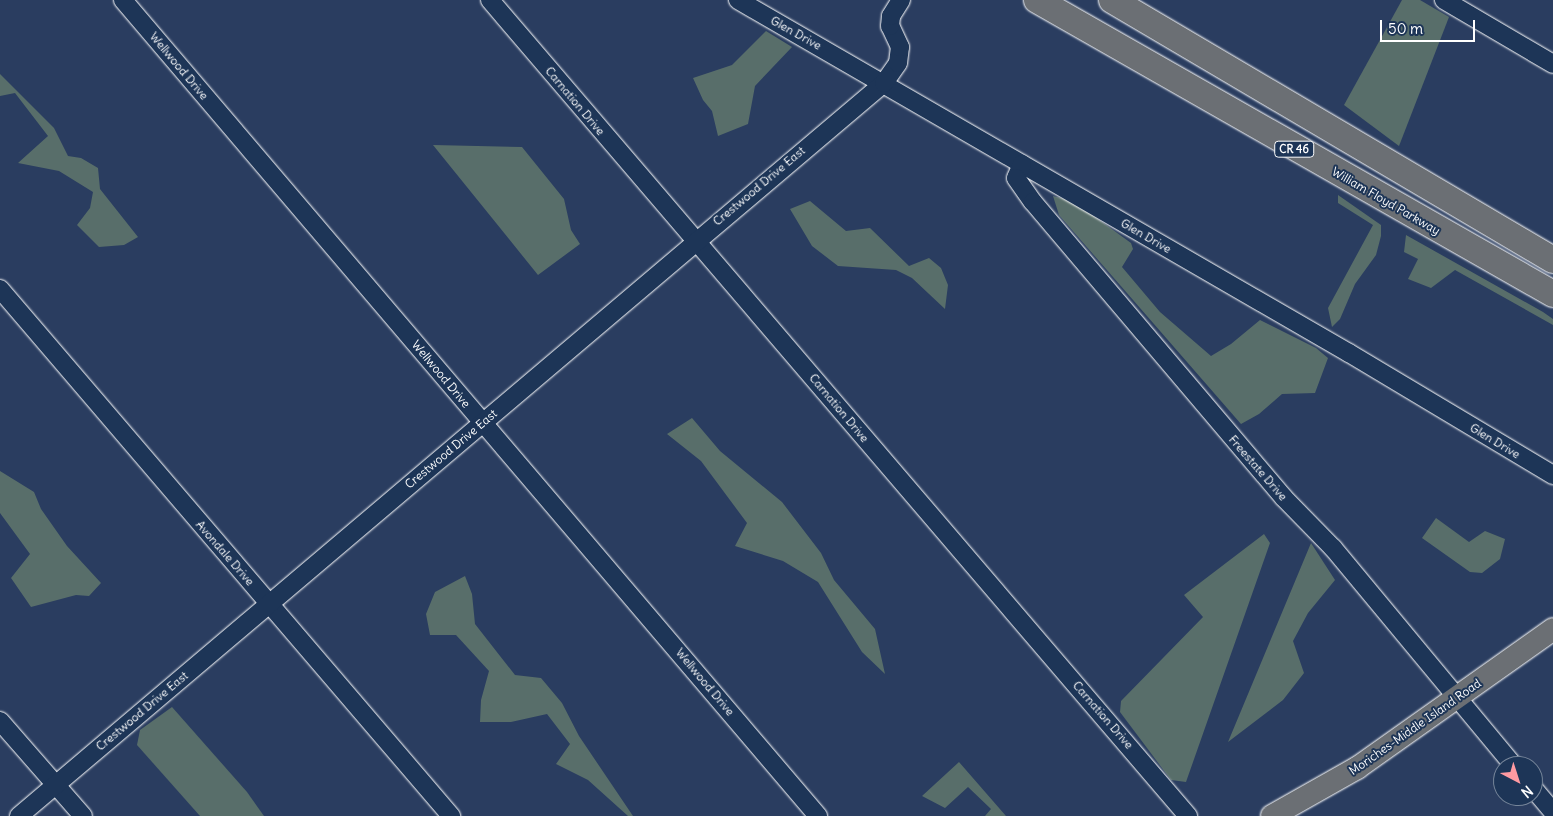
<!DOCTYPE html>
<html>
<head>
<meta charset="utf-8">
<style>
	body { margin:0 }
	#map { position:relative; width:1553px; height:816px; overflow:hidden; background:#2a3d60; font-family:Delius,sans-serif }
	div>[style] { position:absolute }
	.green>* { inset:0; background:#586e6a }
	.roads { filter:drop-shadow(0 0 1px #fff) drop-shadow(0 0 1px #fff) }
	.minor>* { height:18px; margin:-9px; padding:0 9px; transform-origin:9px; border-radius:9px; background:#1d3557 }
	.major>* { height:22px; margin:-11px; padding:0 11px; transform-origin:11px; border-radius:11px; background:#6b6f74 }
	.highway>* { height:26px; margin:-13px; padding:0 13px; transform-origin:13px; border-radius:13px; background:#6b6f74 }
	span { translate:-50% -50%; white-space:nowrap; text-align:center; line-height:1.15; -webkit-text-stroke:4px #1d3557; paint-order:stroke }
	.shield-label span { padding:1px 4px; background:#1d3557; border:1px solid; border-radius:4px; -webkit-text-stroke-width:0 }
	.shield-label { font-size:11px; color:#fff; font-weight:700 }
	.street-label { font-size:12px; color:#fff }
	.north { position:absolute; left:1493px; top:756px; width:50px; height:50px; box-sizing:border-box; background:#1d3557; border:1px solid #77869a; border-radius:50%; rotate:140deg; font-size:14px; font-weight:700; line-height:20px; text-align:center; color:#fff }
	.north::after { content:''; display:block; margin:auto; width:18px; height:22px; background:#ff9aa2; clip-path:polygon(50% 0,100% 100%,50% 72%,0 100%) }
	.scale { position:absolute; left:1380px; top:20px; width:95px; height:22px; box-sizing:border-box; border:2px solid #fff; border-top:0; padding-left:6px; font-size:15px; line-height:18px; white-space:nowrap; color:#fff; -webkit-text-stroke:4px #1d3557; paint-order:stroke }
</style>
</head>
<body>
<div id="map">
	<div class="green">
		<i style="clip-path:polygon(1402px 0,1420px 0,1449px 17px,1399px 146px,1344px 105px)"></i>
		<i style="clip-path:polygon(766px 31px,792px 47px,755px 86px,748px 124px,718px 136px,712px 111px,703px 100px,693px 78px,732px 65px)"></i>
		<i style="clip-path:polygon(0 74px,54px 128px,68px 156px,81px 158px,98px 168px,100px 189px,138px 237px,124px 245px,99px 247px,77px 225px,90px 208px,93px 192px,59px 171px,18px 163px,48px 136px,15px 93px,0 96px)"></i>
		<i style="clip-path:polygon(433px 145px,522px 147px,564px 199px,571px 230px,580px 244px,538px 275px)"></i>
		<i style="clip-path:polygon(1338px 195px,1381px 225px,1381px 236px,1376px 255px,1355px 284px,1340px 319px,1332px 327px,1328px 308px,1373px 225px,1338px 203px)"></i>
		<i style="clip-path:polygon(1053px 196px,1073px 201px,1131px 243px,1133px 249px,1122px 267px,1160px 312px,1211px 356px,1231px 344px,1260px 320px,1316px 348px,1328px 358px,1315px 393px,1282px 394px,1259px 414px,1241px 424px,1059px 215px)"></i>
		<i style="clip-path:polygon(810px 201px,846px 231px,870px 228px,909px 266px,929px 258px,941px 268px,948px 285px,945px 309px,912px 278px,896px 270px,838px 266px,812px 246px,790px 209px)"></i>
		<i style="clip-path:polygon(1406px 235px,1543px 312px,1553px 319px,1553px 325px,1455px 270px,1431px 288px,1408px 279px,1418px 259px,1404px 252px)"></i>
		<i style="clip-path:polygon(692px 418px,720px 451px,782px 502px,821px 553px,834px 580px,875px 629px,885px 674px,862px 652px,818px 582px,783px 561px,735px 546px,747px 523px,701px 461px,667px 434px)"></i>
		<i style="clip-path:polygon(0 471px,34px 492px,41px 509px,67px 546px,101px 583px,89px 596px,76px 595px,31px 607px,11px 578px,30px 554px,0 513px)"></i>
		<i style="clip-path:polygon(1436px 518px,1469px 542px,1485px 531px,1505px 539px,1500px 559px,1482px 573px,1470px 572px,1422px 538px)"></i>
		<i style="clip-path:polygon(1264px 534px,1270px 543px,1186px 782px,1171px 780px,1120px 712px,1121px 701px,1203px 617px,1184px 595px)"></i>
		<i style="clip-path:polygon(1311px 543px,1335px 580px,1308px 613px,1293px 641px,1304px 673px,1283px 700px,1228px 742px)"></i>
		<i style="clip-path:polygon(465px 576px,472px 594px,475px 624px,515px 675px,541px 678px,562px 703px,579px 736px,633px 816px,628px 816px,588px 780px,556px 764px,570px 744px,547px 714px,511px 722px,480px 722px,481px 700px,489px 671px,456px 635px,430px 635px,426px 614px,435px 592px)"></i>
		<i style="clip-path:polygon(172px 707px,247px 792px,264px 816px,200px 816px,137px 745px,140px 730px)"></i>
		<i style="clip-path:polygon(959px 762px,1006px 816px,985px 816px,991px 809px,968px 787px,945px 808px,922px 796px)"></i>
	</div>
	<div class="roads">
		<div class="minor">
			<i style="left:123px;top:0;width:1072px;rotate:49.58deg"></i>
			<i style="left:490px;top:0;width:1074px;rotate:49.46deg"></i>
			<i style="left:738px;top:0;width:706px;rotate:30.02deg"></i>
			<i style="left:1349px;top:353px;width:238px;rotate:30.9deg"></i>
			<i style="left:1444px;top:0;width:126px;rotate:30.4deg"></i>
			<i style="left:1022px;top:164px;width:15px;rotate:113deg"></i>
			<i style="left:1016px;top:178px;width:29px;rotate:55deg"></i>
			<i style="left:1033px;top:202px;width:388px;rotate:49.7deg"></i>
			<i style="left:1284px;top:498px;width:70px;rotate:45.6deg"></i>
			<i style="left:1333px;top:548px;width:283px;rotate:50.3deg"></i>
			<i style="left:0;top:289px;width:694px;rotate:49.44deg"></i>
			<i style="left:0;top:721px;width:126px;rotate:48.9deg"></i>
			<i style="left:1533px;top:788px;width:31px;rotate:50deg"></i>
			<i style="left:19px;top:816px;width:1134px;rotate:-40.28deg"></i>
			<i style="left:884px;top:83px;width:24px;rotate:-55deg"></i>
			<i style="left:898px;top:63px;width:16px;rotate:-83deg"></i>
			<i style="left:900px;top:47px;width:23px;rotate:-115deg"></i>
			<i style="left:890px;top:26px;width:10px;rotate:-84deg"></i>
			<i style="left:891px;top:16px;width:19px;rotate:-58deg"></i>
		</div>
		<div class="major">
			<i style="left:1272px;top:816px;width:98px;rotate:-29.5deg"></i>
			<i style="left:1357px;top:768px;width:240px;rotate:-35.3deg"></i>
		</div>
		<div class="highway">
			<i style="left:1037px;top:0;width:594px;rotate:29.67deg"></i>
			<i style="left:1112px;top:0;width:512px;rotate:30.52deg"></i>
		</div>
	</div>
	<div class="shield-label">
		<span style="left:1294px;top:149px">CR 46</span>
	</div>
	<div class="street-label">
		<span style="left:796px;top:33px;rotate:29deg">Glen Drive</span>
		<span style="left:179px;top:66px;rotate:50deg">Wellwood Drive</span>
		<span style="left:575px;top:101px;rotate:50deg">Carnation Drive</span>
		<span style="left:759px;top:186px;rotate:-40deg">Crestwood Drive East</span>
		<span style="left:1386px;top:201px;rotate:30deg">William Floyd Parkway</span>
		<span style="left:1146px;top:236px;rotate:30deg">Glen Drive</span>
		<span style="left:441px;top:374px;rotate:50deg">Wellwood Drive</span>
		<span style="left:839px;top:408px;rotate:50deg">Carnation Drive</span>
		<span style="left:1495px;top:441px;rotate:31deg">Glen Drive</span>
		<span style="left:451px;top:449px;rotate:-40deg">Crestwood Drive East</span>
		<span style="left:1258px;top:468px;rotate:49deg">Freestate Drive</span>
		<span style="left:225px;top:553px;rotate:49deg">Avondale Drive</span>
		<span style="left:705px;top:682px;rotate:50deg">Wellwood Drive</span>
		<span style="left:142px;top:711px;rotate:-40deg">Crestwood Drive East</span>
		<span style="left:1103px;top:715px;rotate:49deg">Carnation Drive</span>
		<span style="left:1415px;top:727px;rotate:-35deg">Moriches-Middle Island Road</span>
	</div>
	<div class="north">N</div>
	<div class="scale">50 m</div>
</div>
</body>
</html>
